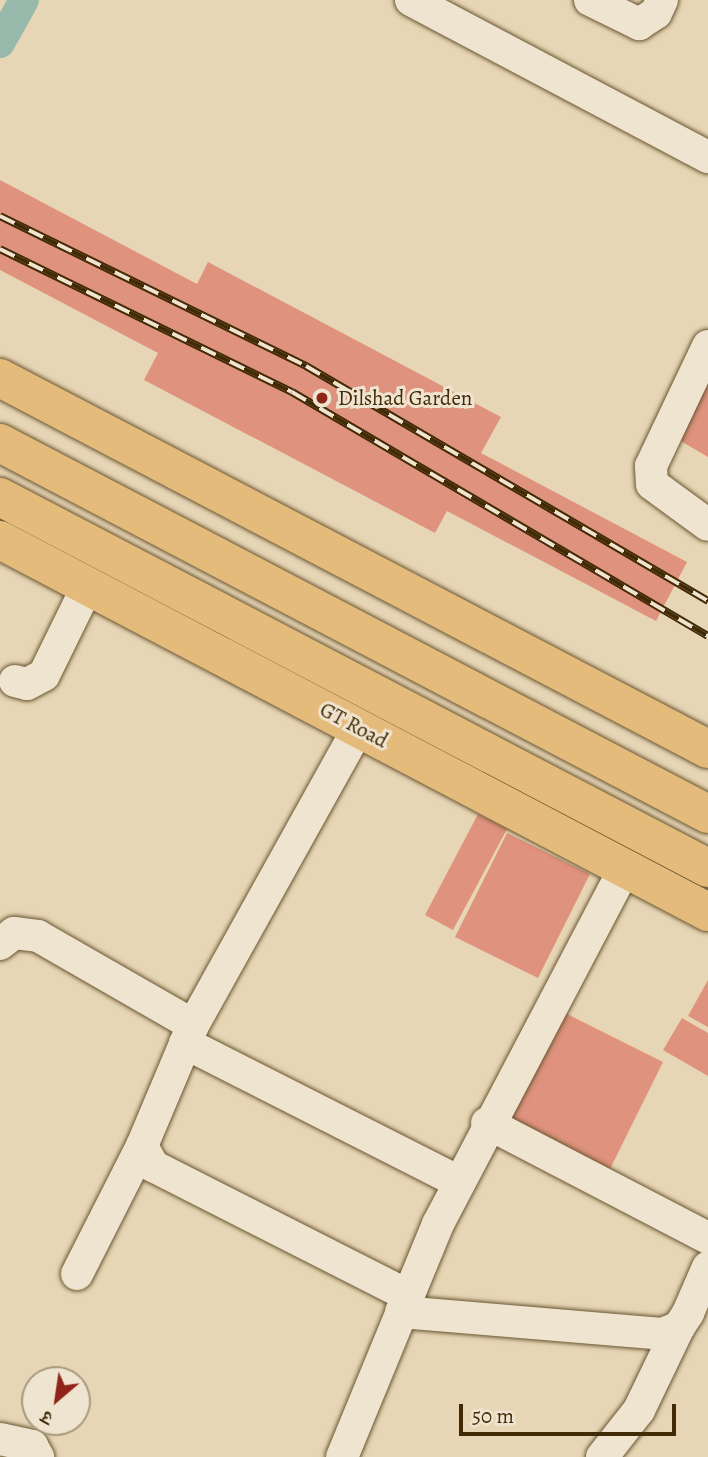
<!DOCTYPE html>
<html>
<head>
<meta charset="utf-8">
<style>
	body { margin:0 }
	#map { position:relative; width:708px; height:1457px; overflow:hidden; background:#e7d6b5; font-family:Alegreya,"Noto Serif Devanagari",serif }
	div>[style] { position:absolute }
	.canal>* { height:30px; margin:-15px; padding:0 15px; transform-origin:15px; border-radius:15px; background:#97b9ab }
	.building>* { inset:0; background:#df927d }
	.roads { filter:drop-shadow(0 0 2px #6a5632) drop-shadow(0 0 2px #6a5632) }
	.minor>* { height:32px; margin:-16px; padding:0 16px; transform-origin:16px; border-radius:16px; background:#efe4cf }
	.major>* { height:38px; margin:-19px; padding:0 19px; transform-origin:19px; border-radius:19px; background:#e4bb7a }
	.highway>* { height:38px; margin:-19px; padding:0 19px; transform-origin:19px; border-radius:19px; background:#e4bb7a }
	.rail>* { height:8px; margin-top:-4px; transform-origin:0; background:repeating-linear-gradient(90deg,#efe4cf 0 16px,#412b07 0 32px); box-sizing:border-box; border-block:2px solid #412b07 }
	.dots>* { width:19px; height:19px; translate:-50% -50%; box-sizing:border-box; border:4px solid #efe4cf; border-radius:50% }
	span { translate:-50% -50%; white-space:nowrap; text-align:center; line-height:1.15; -webkit-text-stroke:6px #efe4cf; paint-order:stroke }
	.poi-label { font-size:21px; color:#412b07 }
	.left { translate:0 -50%; text-align:left }
	.street-label { font-size:21px; color:#412b07 }
	.north { position:absolute; left:21px; top:1366px; width:70px; height:70px; box-sizing:border-box; background:#efe4cf; border:2px solid #a99a7f; border-radius:50%; rotate:209deg; font-size:19px; font-weight:700; line-height:28px; text-align:center; color:#412b07 }
	.north::after { content:''; display:block; margin:auto; width:24px; height:32px; background:#8f2418; clip-path:polygon(50% 0,100% 100%,50% 72%,0 100%) }
	.scale { position:absolute; left:459px; top:1404px; width:217px; height:32px; box-sizing:border-box; border:4px solid #412b07; border-top:0; padding-left:9px; font-size:21px; line-height:24px; white-space:nowrap; color:#412b07; -webkit-text-stroke:5px #efe4cf; paint-order:stroke }
</style>
</head>
<body>
<div id="map">
	<div class="canal">
		<i style="left:0;top:43px;width:49px;rotate:-60.8deg"></i>
	</div>
	<div class="building">
		<i style="clip-path:polygon(0 180px,197px 284px,208px 262px,501px 417px,481px 453px,687px 562px,656px 621px,447px 511px,435px 533px,144px 380px,158px 353px,0 270px)"></i>
		<i style="clip-path:polygon(708px 381px,708px 457px,674px 437px)"></i>
		<i style="clip-path:polygon(478px 814px,507px 829px,453px 930px,425px 915px)"></i>
		<i style="clip-path:polygon(507px 833px,590px 874px,538px 978px,455px 937px)"></i>
		<i style="clip-path:polygon(708px 980px,708px 1027px,688px 1016px)"></i>
		<i style="clip-path:polygon(559px 1010px,663px 1062px,610px 1169px,505px 1117px)"></i>
		<i style="clip-path:polygon(682px 1018px,708px 1033px,708px 1076px,663px 1050px)"></i>
	</div>
	<div class="roads">
		<div class="minor">
			<i style="left:411px;top:0;width:336px;rotate:27.9deg"></i>
			<i style="left:590px;top:0;width:55px;rotate:26.1deg"></i>
			<i style="left:639px;top:24px;width:20px;rotate:-33deg"></i>
			<i style="left:656px;top:13px;width:14px;rotate:-65deg"></i>
			<i style="left:708px;top:346px;width:133px;rotate:115.4deg"></i>
			<i style="left:651px;top:466px;width:18px;rotate:87deg"></i>
			<i style="left:652px;top:484px;width:69px;rotate:36.2deg"></i>
			<i style="left:15px;top:681px;width:12px;rotate:14deg"></i>
			<i style="left:27px;top:684px;width:19px;rotate:-28deg"></i>
			<i style="left:44px;top:675px;width:100px;rotate:-63.9deg"></i>
			<i style="left:359px;top:727px;width:341px;rotate:119.1deg"></i>
			<i style="left:193px;top:1025px;width:131px;rotate:112.9deg"></i>
			<i style="left:142px;top:1146px;width:23px;rotate:61deg"></i>
			<i style="left:153px;top:1166px;width:285px;rotate:26.9deg"></i>
			<i style="left:0;top:944px;width:18px;rotate:-38deg"></i>
			<i style="left:14px;top:933px;width:24px;rotate:7deg"></i>
			<i style="left:38px;top:936px;width:179px;rotate:29.9deg"></i>
			<i style="left:185px;top:1043px;width:307px;rotate:26.9deg"></i>
			<i style="left:487px;top:1123px;width:249px;rotate:27.5deg"></i>
			<i style="left:77px;top:1274px;width:144px;rotate:-63.1deg"></i>
			<i style="left:401px;top:1312px;width:262px;rotate:4.8deg"></i>
			<i style="left:662px;top:1334px;width:18px;rotate:-22deg"></i>
			<i style="left:679px;top:1327px;width:17px;rotate:-57deg"></i>
			<i style="left:688px;top:1313px;width:50px;rotate:-66.5deg"></i>
			<i style="left:0;top:1439px;width:33px;rotate:12deg"></i>
			<i style="left:32px;top:1446px;width:13px;rotate:61deg"></i>
			<i style="left:342px;top:1457px;width:252px;rotate:-67.6deg"></i>
			<i style="left:438px;top:1224px;width:401px;rotate:-62.3deg"></i>
			<i style="left:602px;top:1457px;width:60px;rotate:-51.8deg"></i>
			<i style="left:639px;top:1410px;width:92px;rotate:-64.3deg"></i>
		</div>
		<div class="major">
			<i style="left:0;top:378px;width:799px;rotate:27.66deg"></i>
			<i style="left:0;top:540px;width:800px;rotate:27.72deg"></i>
		</div>
		<div class="highway">
			<i style="left:0;top:443px;width:799px;rotate:27.66deg"></i>
			<i style="left:0;top:497px;width:799px;rotate:27.66deg"></i>
		</div>
	</div>
	<div class="rail">
		<i style="left:0;top:216px;width:341px;rotate:26.1deg"></i>
		<i style="left:306px;top:366px;width:466px;rotate:30.3deg"></i>
		<i style="left:0;top:249px;width:325px;rotate:26.1deg"></i>
		<i style="left:292px;top:392px;width:482px;rotate:30.4deg"></i>
	</div>
	<div class="dots">
		<i style="left:322px;top:398px;background:#8f2418"></i>
	</div>
	<div class="poi-label">
		<span class="left" style="left:338px;top:398px">Dilshad Garden</span>
	</div>
	<div class="street-label">
		<span style="left:354px;top:725px;rotate:28deg">GT Road</span>
	</div>
	<div class="north">उ</div>
	<div class="scale">50 m</div>
</div>
</body>
</html>
